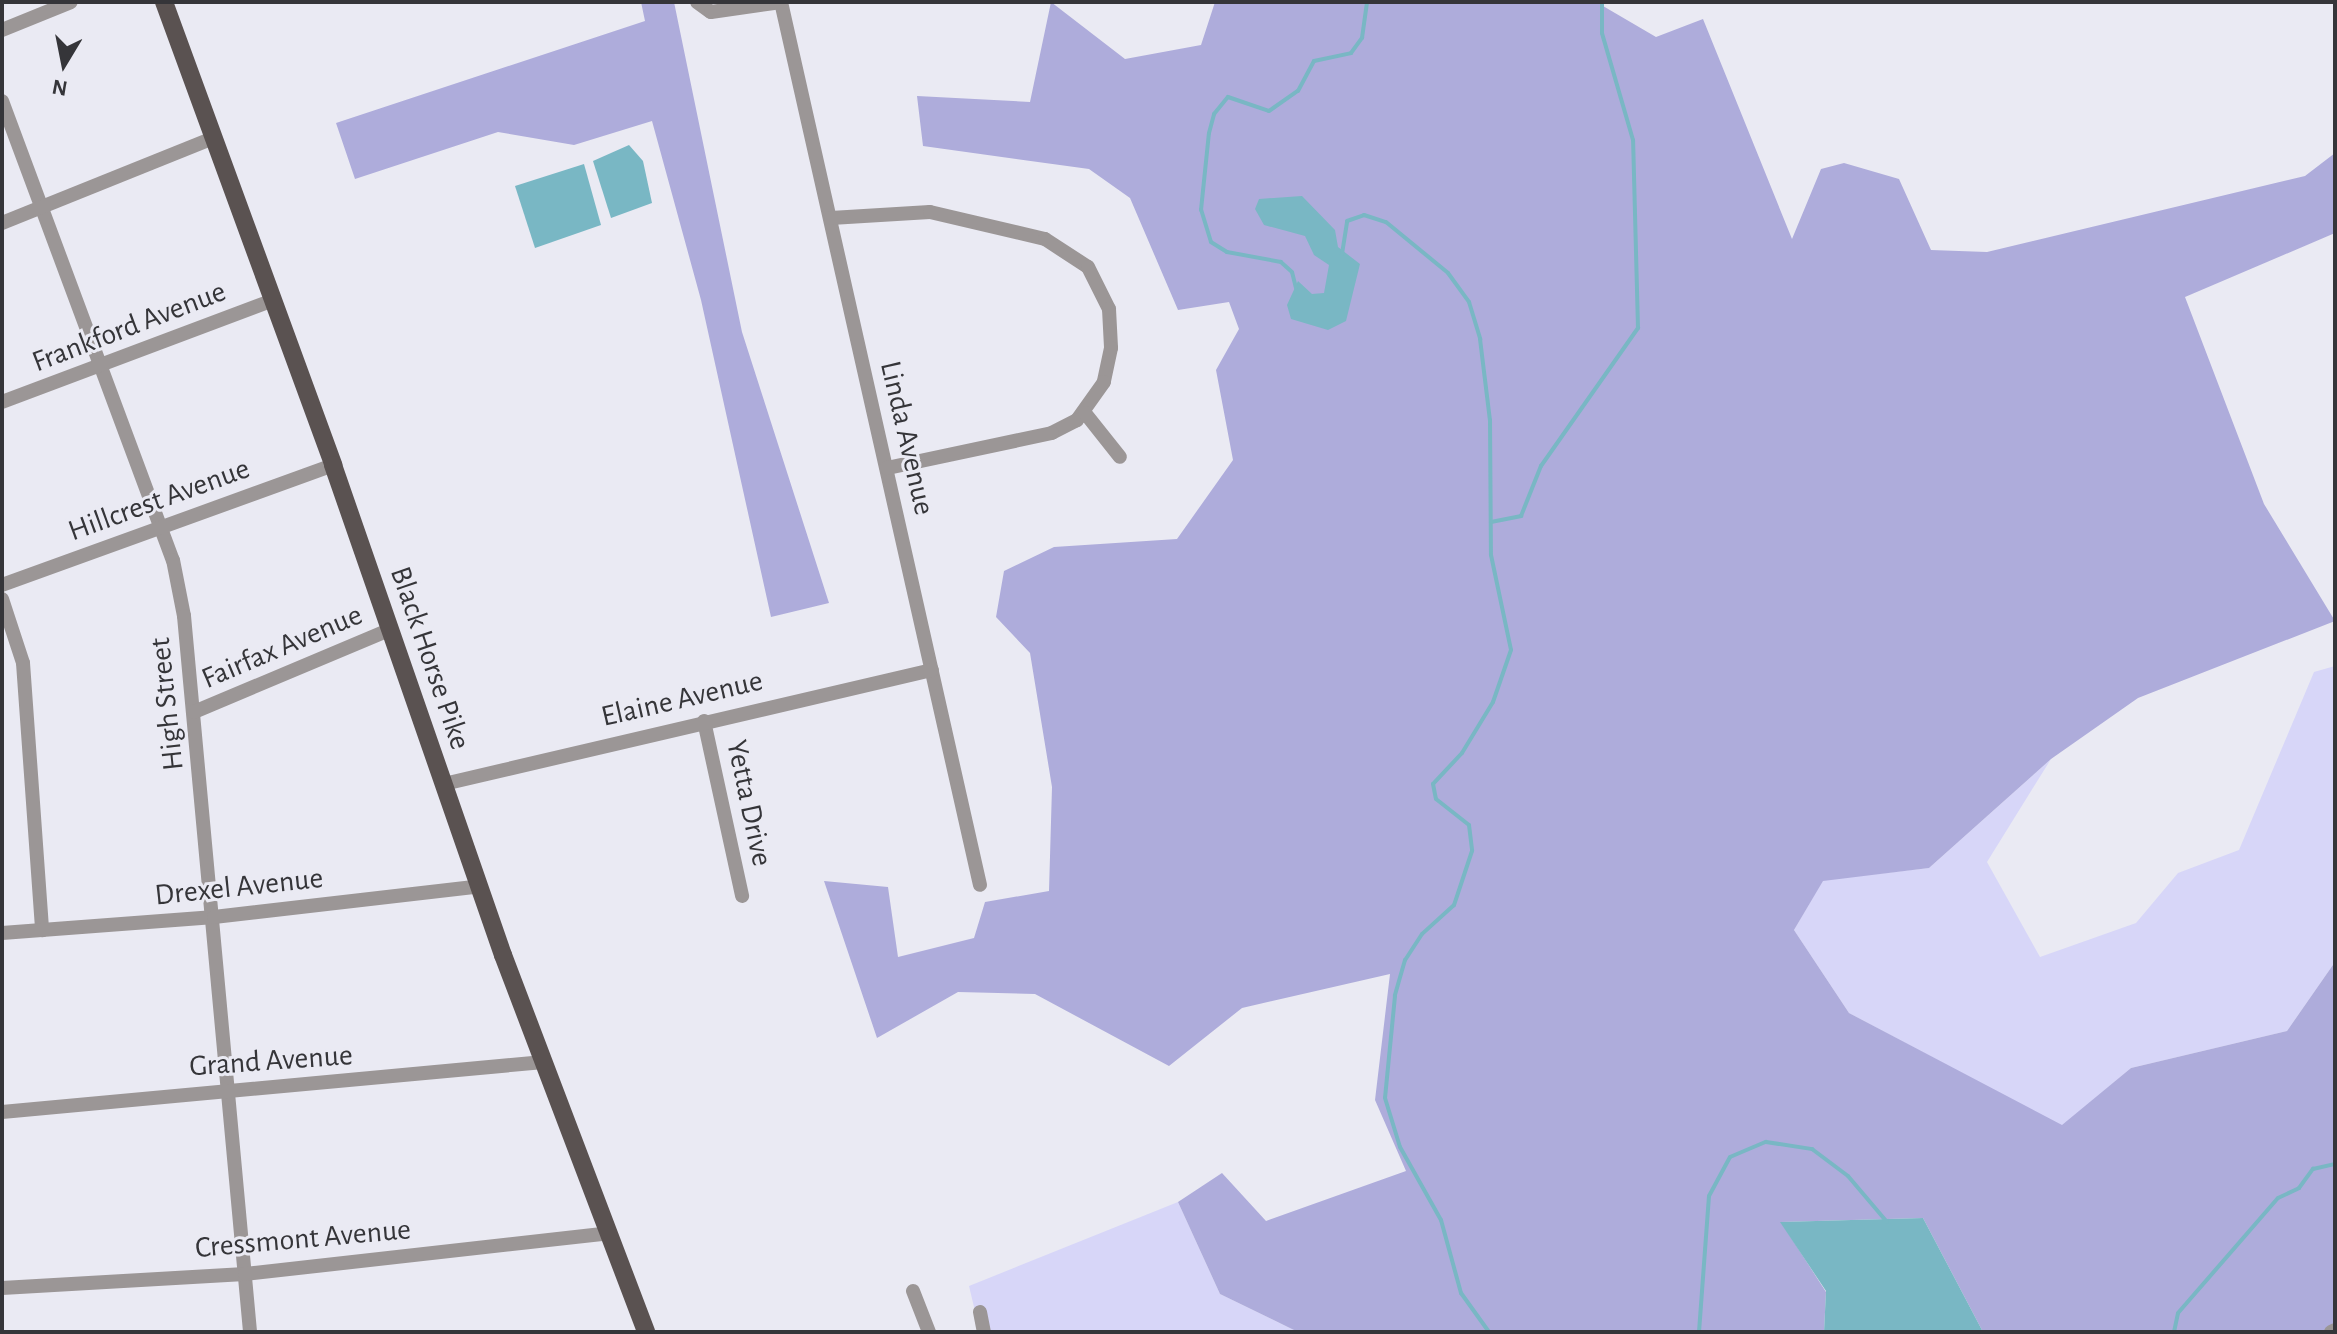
<!DOCTYPE html>
<html>
<head>
<meta charset="utf-8">
<style>
	body { margin:0 }
	#map { position:relative; width:2337px; height:1334px; overflow:hidden; background:#eaeaf3; font-family:"Alegreya Sans",sans-serif }
	div>[style] { position:absolute }
	.green>* { inset:0; background:#d7d6f8 }
	.forest>* { inset:0; background:#aeacdb }
	.water>* { inset:0; background:#79b7c4 }
	.stream>* { height:4px; margin:-2px; padding:0 2px; transform-origin:2px; border-radius:2px; background:#79b7c4 }
	.minor>* { height:14px; margin:-7px; padding:0 7px; transform-origin:7px; border-radius:7px; background:#9b9696 }
	.major>* { height:18px; margin:-9px; padding:0 9px; transform-origin:9px; border-radius:9px; background:#5a5251 }
	span { translate:-50% -50%; white-space:nowrap; text-align:center; line-height:1.15; -webkit-text-stroke:6px #eaeaf3; paint-order:stroke }
	.street-label { font-size:30px; color:#353539 }
	.frame { position:absolute; inset:0; border:4px solid #353539; pointer-events:none }
	.north { position:absolute; left:24px; top:24px; width:80px; height:80px; -webkit-text-stroke:6px #eaeaf3; paint-order:stroke; rotate:190deg; font-size:22px; font-weight:700; line-height:32px; text-align:center; color:#353539 }
	.north::after { content:''; display:block; margin:auto; width:28px; height:36px; background:#353539; clip-path:polygon(50% 0,100% 100%,50% 72%,0 100%) }
</style>
</head>
<body>
<div id="map">
	<div class="green">
		<i style="clip-path:polygon(2335px 666px,2335px 962px,2287px 1031px,2131px 1068px,2062px 1126px,1849px 1013px,1794px 930px,1823px 880px,1929px 868px,2051px 759px,1987px 862px,2040px 957px,2136px 923px,2178px 873px,2239px 850px,2314px 672px)"></i>
		<i style="clip-path:polygon(1178px 1202px,1220px 1294px,1298px 1332px,980px 1332px,969px 1286px)"></i>
	</div>
	<div class="forest">
		<i style="clip-path:polygon(641px 2px,674px 2px,742px 332px,829px 603px,771px 617px,701px 300px,652px 121px,574px 145px,498px 132px,355px 179px,336px 123px,645px 21px)"></i>
		<i style="clip-path:polygon(1051px 2px,1125px 59px,1201px 45px,1215px 2px,1605px 2px,1603px 6px,1656px 37px,1703px 19px,1792px 239px,1821px 169px,1844px 163px,1899px 179px,1931px 250px,1987px 252px,2305px 176px,2335px 153px,2335px 233px,2185px 297px,2264px 504px,2335px 621px,2138px 698px,2051px 759px,1929px 868px,1823px 881px,1794px 930px,1849px 1013px,2062px 1125px,2131px 1068px,2287px 1031px,2335px 962px,2335px 1332px,1983px 1332px,1923px 1218px,1781px 1222px,1826px 1292px,1824px 1332px,1298px 1332px,1220px 1294px,1178px 1202px,1222px 1173px,1266px 1221px,1406px 1171px,1375px 1100px,1390px 974px,1242px 1008px,1169px 1066px,1035px 994px,958px 992px,877px 1038px,824px 881px,888px 887px,898px 957px,974px 938px,985px 902px,1049px 891px,1052px 787px,1030px 653px,996px 617px,1004px 571px,1054px 547px,1177px 539px,1233px 460px,1216px 370px,1239px 329px,1229px 302px,1178px 310px,1130px 198px,1089px 169px,923px 146px,917px 96px,1030px 102px)"></i>
	</div>
	<div class="water">
		<i style="clip-path:polygon(629px 145px,643px 161px,652px 203px,611px 218px,593px 161px)"></i>
		<i style="clip-path:polygon(584px 164px,601px 225px,535px 248px,515px 186px)"></i>
		<i style="clip-path:polygon(1302px 196px,1335px 230px,1338px 247px,1360px 264px,1346px 321px,1328px 330px,1291px 319px,1287px 305px,1298px 281px,1312px 294px,1324px 293px,1329px 265px,1314px 255px,1305px 236px,1264px 225px,1255px 209px,1259px 199px)"></i>
		<i style="clip-path:polygon(1923px 1218px,1983px 1332px,1824px 1332px,1826px 1291px,1780px 1222px)"></i>
	</div>
	<div class="stream">
		<i style="left:1342px;top:254px;width:33px;rotate:-81deg"></i>
		<i style="left:1347px;top:221px;width:18px;rotate:-19deg"></i>
		<i style="left:1364px;top:215px;width:23px;rotate:18deg"></i>
		<i style="left:1386px;top:222px;width:80px;rotate:39.4deg"></i>
		<i style="left:1448px;top:273px;width:36px;rotate:54deg"></i>
		<i style="left:1469px;top:302px;width:39px;rotate:73deg"></i>
		<i style="left:1480px;top:339px;width:82px;rotate:83deg"></i>
		<i style="left:1490px;top:420px;width:135px;rotate:89.6deg"></i>
		<i style="left:1491px;top:555px;width:97px;rotate:78.1deg"></i>
		<i style="left:1511px;top:650px;width:55px;rotate:109.1deg"></i>
		<i style="left:1493px;top:702px;width:60px;rotate:121.3deg"></i>
		<i style="left:1462px;top:753px;width:42px;rotate:133.1deg"></i>
		<i style="left:1433px;top:784px;width:15px;rotate:79deg"></i>
		<i style="left:1436px;top:799px;width:42px;rotate:38.2deg"></i>
		<i style="left:1469px;top:825px;width:26px;rotate:83deg"></i>
		<i style="left:1472px;top:851px;width:57px;rotate:108.4deg"></i>
		<i style="left:1454px;top:905px;width:43px;rotate:137.8deg"></i>
		<i style="left:1422px;top:934px;width:31px;rotate:123deg"></i>
		<i style="left:1405px;top:960px;width:37px;rotate:106deg"></i>
		<i style="left:1395px;top:996px;width:102px;rotate:95.6deg"></i>
		<i style="left:1385px;top:1098px;width:51px;rotate:73deg"></i>
		<i style="left:1400px;top:1147px;width:84px;rotate:60.7deg"></i>
		<i style="left:1441px;top:1220px;width:76px;rotate:74.7deg"></i>
		<i style="left:1461px;top:1293px;width:48px;rotate:54.3deg"></i>
		<i style="left:1296px;top:288px;width:16px;rotate:-104deg"></i>
		<i style="left:1292px;top:272px;width:15px;rotate:-138deg"></i>
		<i style="left:1281px;top:262px;width:55px;rotate:-169.5deg"></i>
		<i style="left:1227px;top:252px;width:19px;rotate:-148deg"></i>
		<i style="left:1211px;top:242px;width:34px;rotate:-107deg"></i>
		<i style="left:1201px;top:210px;width:77px;rotate:-84.1deg"></i>
		<i style="left:1209px;top:133px;width:20px;rotate:-75deg"></i>
		<i style="left:1214px;top:114px;width:22px;rotate:-51deg"></i>
		<i style="left:1228px;top:97px;width:43px;rotate:18.9deg"></i>
		<i style="left:1269px;top:111px;width:35px;rotate:-35deg"></i>
		<i style="left:1298px;top:91px;width:34px;rotate:-62deg"></i>
		<i style="left:1314px;top:61px;width:38px;rotate:-12deg"></i>
		<i style="left:1351px;top:53px;width:19px;rotate:-54deg"></i>
		<i style="left:1362px;top:38px;width:36px;rotate:-82deg"></i>
		<i style="left:1491px;top:522px;width:31px;rotate:-11deg"></i>
		<i style="left:1521px;top:516px;width:54px;rotate:-68.2deg"></i>
		<i style="left:1541px;top:466px;width:169px;rotate:-54.9deg"></i>
		<i style="left:1638px;top:328px;width:188px;rotate:-91.5deg"></i>
		<i style="left:1633px;top:140px;width:111px;rotate:-106.2deg"></i>
		<i style="left:1602px;top:33px;width:31px;rotate:-90deg"></i>
		<i style="left:1699px;top:1332px;width:136px;rotate:-85.8deg"></i>
		<i style="left:1709px;top:1196px;width:44px;rotate:-61.7deg"></i>
		<i style="left:1730px;top:1157px;width:39px;rotate:-23deg"></i>
		<i style="left:1766px;top:1142px;width:47px;rotate:8.7deg"></i>
		<i style="left:1812px;top:1149px;width:45px;rotate:36.9deg"></i>
		<i style="left:1848px;top:1176px;width:60px;rotate:49.7deg"></i>
		<i style="left:2174px;top:1332px;width:19px;rotate:-78deg"></i>
		<i style="left:2178px;top:1313px;width:152px;rotate:-49deg"></i>
		<i style="left:2278px;top:1198px;width:23px;rotate:-25deg"></i>
		<i style="left:2299px;top:1188px;width:24px;rotate:-54deg"></i>
		<i style="left:2313px;top:1169px;width:23px;rotate:-13deg"></i>
	</div>
	<div class="minor">
		<i style="left:697px;top:2px;width:17px;rotate:36deg"></i>
		<i style="left:711px;top:12px;width:71px;rotate:-8.1deg"></i>
		<i style="left:781px;top:2px;width:905px;rotate:77.3deg"></i>
		<i style="left:2px;top:30px;width:74px;rotate:-22.1deg"></i>
		<i style="left:2px;top:101px;width:490px;rotate:69.6deg"></i>
		<i style="left:173px;top:560px;width:57px;rotate:78.9deg"></i>
		<i style="left:184px;top:616px;width:719px;rotate:84.73deg"></i>
		<i style="left:831px;top:218px;width:99px;rotate:-3.5deg"></i>
		<i style="left:930px;top:212px;width:118px;rotate:13.2deg"></i>
		<i style="left:1045px;top:239px;width:51px;rotate:33.1deg"></i>
		<i style="left:1088px;top:267px;width:47px;rotate:63.4deg"></i>
		<i style="left:1109px;top:309px;width:39px;rotate:87deg"></i>
		<i style="left:1111px;top:348px;width:35px;rotate:102deg"></i>
		<i style="left:1104px;top:382px;width:47px;rotate:125.4deg"></i>
		<i style="left:1077px;top:420px;width:28px;rotate:153deg"></i>
		<i style="left:1052px;top:433px;width:169px;rotate:168deg"></i>
		<i style="left:2px;top:223px;width:227px;rotate:-21.9deg"></i>
		<i style="left:2px;top:402px;width:290px;rotate:-20.6deg"></i>
		<i style="left:1085px;top:413px;width:56px;rotate:51.5deg"></i>
		<i style="left:2px;top:585px;width:352px;rotate:-19.9deg"></i>
		<i style="left:2px;top:599px;width:67px;rotate:71.8deg"></i>
		<i style="left:23px;top:663px;width:268px;rotate:85.9deg"></i>
		<i style="left:194px;top:712px;width:214px;rotate:-22.8deg"></i>
		<i style="left:704px;top:721px;width:179px;rotate:77.7deg"></i>
		<i style="left:444px;top:784px;width:501px;rotate:-13.15deg"></i>
		<i style="left:2px;top:933px;width:213px;rotate:-4.3deg"></i>
		<i style="left:214px;top:917px;width:268px;rotate:-6.6deg"></i>
		<i style="left:2px;top:1112px;width:544px;rotate:-5.27deg"></i>
		<i style="left:2px;top:1288px;width:243px;rotate:-3.3deg"></i>
		<i style="left:245px;top:1274px;width:366px;rotate:-6.4deg"></i>
		<i style="left:913px;top:1291px;width:44px;rotate:68.7deg"></i>
		<i style="left:980px;top:1312px;width:20px;rotate:79deg"></i>
		<i style="left:2331px;top:1332px;width:4px;rotate:-27deg"></i>
	</div>
	<div class="major">
		<i style="left:164px;top:2px;width:493px;rotate:69.9deg"></i>
		<i style="left:333px;top:465px;width:519px;rotate:70.87deg"></i>
		<i style="left:503px;top:955px;width:403px;rotate:69.2deg"></i>
	</div>
	<div class="street-label">
		<span style="left:129px;top:327px;rotate:-21deg">Frankford Avenue</span>
		<span style="left:907px;top:438px;rotate:77deg">Linda Avenue</span>
		<span style="left:159px;top:500px;rotate:-20deg">Hillcrest Avenue</span>
		<span style="left:282px;top:647px;rotate:-23deg">Fairfax Avenue</span>
		<span style="left:430px;top:658px;rotate:71deg">Black Horse Pike</span>
		<span style="left:682px;top:699px;rotate:-13deg">Elaine Avenue</span>
		<span style="left:167px;top:704px;rotate:-96deg">High Street</span>
		<span style="left:749px;top:803px;rotate:78deg">Yetta Drive</span>
		<span style="left:239px;top:887px;rotate:-6deg">Drexel Avenue</span>
		<span style="left:271px;top:1061px;rotate:-4deg">Grand Avenue</span>
		<span style="left:303px;top:1239px;rotate:-5deg">Cressmont Avenue</span>
	</div>
	<div class="frame"></div>
	<div class="north">N</div>
</div>
</body>
</html>
